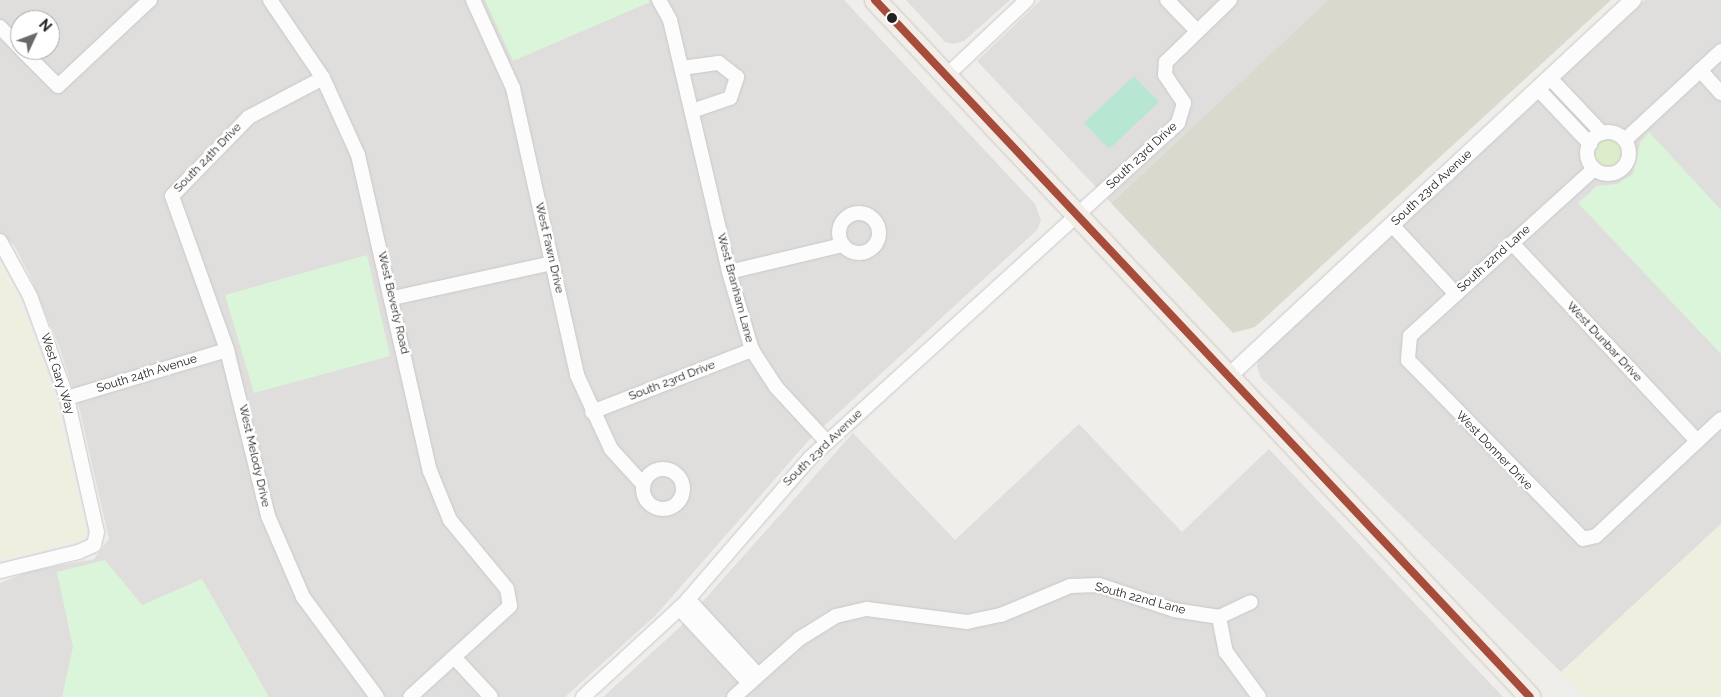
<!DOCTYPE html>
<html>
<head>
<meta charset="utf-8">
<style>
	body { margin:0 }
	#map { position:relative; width:1721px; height:697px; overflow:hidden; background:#f0eeeb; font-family:Raleway,sans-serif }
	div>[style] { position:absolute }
	.residential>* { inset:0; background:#dfdedc }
	.construction>* { inset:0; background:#d9d9cd }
	.farmland>* { inset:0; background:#efefdf }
	.grass>* { inset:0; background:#ddeccb }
	.round { border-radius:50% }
	.park>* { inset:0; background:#daf5da }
	.pitch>* { inset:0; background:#b7e6d2 }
	.roads { filter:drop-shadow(0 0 1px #c9c8c7) drop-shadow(0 0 1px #c9c8c7) }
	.minor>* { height:14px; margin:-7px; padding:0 7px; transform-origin:7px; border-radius:7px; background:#fdfcfc }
	.minor>.ring { margin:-7px; padding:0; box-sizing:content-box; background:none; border:14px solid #fdfcfc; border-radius:50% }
	.tertiary>* { height:16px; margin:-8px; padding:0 8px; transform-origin:8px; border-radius:8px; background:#fdfcfc }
	.primary>* { height:21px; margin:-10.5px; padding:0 10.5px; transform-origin:10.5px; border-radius:10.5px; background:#f3ede7 }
	.bus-1>* { height:8px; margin:-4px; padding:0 4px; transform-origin:4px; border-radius:4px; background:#a74b3a }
	.dots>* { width:14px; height:14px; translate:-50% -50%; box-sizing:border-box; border:2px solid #fff; border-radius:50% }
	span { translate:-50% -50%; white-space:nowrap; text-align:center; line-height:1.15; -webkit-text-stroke:4.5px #fff; paint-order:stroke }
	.street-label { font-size:12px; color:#222 }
	.north { position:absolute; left:10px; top:10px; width:50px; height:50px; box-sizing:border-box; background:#fff; border:1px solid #a7a7a7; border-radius:50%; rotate:47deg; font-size:14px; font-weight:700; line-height:20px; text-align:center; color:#222 }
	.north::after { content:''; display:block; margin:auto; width:18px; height:22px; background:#6a6968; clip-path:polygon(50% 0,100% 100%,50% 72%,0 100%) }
</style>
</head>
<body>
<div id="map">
	<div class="residential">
		<i style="clip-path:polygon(evenodd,0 0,844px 0,1035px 204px,1041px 221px,1037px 230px,810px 439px,656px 615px,565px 697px,0 697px,0 583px,30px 571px,94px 559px,109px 539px,79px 407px,60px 349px,30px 276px,14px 245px,0 233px,0 0,20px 20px,50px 20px,50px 50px,20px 50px,20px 20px)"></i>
		<i style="clip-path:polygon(906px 0,1010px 0,964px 41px,954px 44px,945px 42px)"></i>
		<i style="clip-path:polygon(1041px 0,1328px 0,1111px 203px,977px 61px)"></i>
		<i style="clip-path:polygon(1645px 0,1721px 0,1721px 524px,1561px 672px,1261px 378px,1257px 366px,1260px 356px)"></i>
		<i style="clip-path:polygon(1079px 424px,1182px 532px,1269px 449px,1503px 697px,603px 697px,680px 627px,853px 433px,955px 540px)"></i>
	</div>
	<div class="construction">
		<i style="clip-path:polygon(1328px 0,1611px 0,1255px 327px,1233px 333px,1111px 203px)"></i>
	</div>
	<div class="farmland">
		<i style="clip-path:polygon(0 263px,28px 321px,52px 388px,86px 528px,83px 539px,0 560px)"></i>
		<i style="clip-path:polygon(1721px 524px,1721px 697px,1585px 697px,1561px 672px)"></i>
	</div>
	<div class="grass">
		<i class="round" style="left:1595px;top:140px;width:28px;height:28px"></i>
	</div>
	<div class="park">
		<i style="clip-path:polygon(485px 0,648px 0,650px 2px,513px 61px)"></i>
		<i style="clip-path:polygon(1649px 132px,1721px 210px,1721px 354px,1578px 203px,1597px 186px,1617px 184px,1633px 174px,1640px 143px)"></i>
		<i style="clip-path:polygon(367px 255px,390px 356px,254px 393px,225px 295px)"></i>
		<i style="clip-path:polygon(105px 560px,142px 605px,202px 579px,269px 697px,62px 697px,73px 647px,57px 572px)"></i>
	</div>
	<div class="pitch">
		<i style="clip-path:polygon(1134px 76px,1159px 102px,1109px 149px,1084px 123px)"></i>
	</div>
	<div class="roads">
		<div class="minor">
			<i style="left:270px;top:0;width:94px;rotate:55.8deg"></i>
			<i style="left:323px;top:78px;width:85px;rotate:65.6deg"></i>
			<i style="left:358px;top:155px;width:324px;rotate:77.2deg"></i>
			<i style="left:430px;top:471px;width:53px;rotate:67.8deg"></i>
			<i style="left:450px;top:520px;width:89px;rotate:50.4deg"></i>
			<i style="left:507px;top:589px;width:17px;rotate:80deg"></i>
			<i style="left:510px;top:606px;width:135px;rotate:137.7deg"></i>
			<i style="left:473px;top:0;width:97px;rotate:65.6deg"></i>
			<i style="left:513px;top:88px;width:294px;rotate:77.4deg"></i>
			<i style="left:577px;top:375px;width:81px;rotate:65.3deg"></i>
			<i style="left:611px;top:449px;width:47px;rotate:47.6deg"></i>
			<i style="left:659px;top:0;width:23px;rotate:61deg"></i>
			<i style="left:670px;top:20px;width:259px;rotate:76.8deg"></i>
			<i style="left:729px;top:272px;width:81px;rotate:73.6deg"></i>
			<i style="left:752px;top:350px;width:44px;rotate:57deg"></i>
			<i style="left:776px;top:387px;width:75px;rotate:47.2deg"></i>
			<i style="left:1167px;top:0;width:43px;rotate:45.9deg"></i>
			<i style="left:0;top:27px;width:29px;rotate:46deg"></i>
			<i style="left:22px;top:50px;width:51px;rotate:45deg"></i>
			<i style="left:58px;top:86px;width:126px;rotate:-43.1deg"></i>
			<i style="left:682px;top:68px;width:37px;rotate:-8deg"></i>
			<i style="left:719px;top:63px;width:23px;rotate:38deg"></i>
			<i style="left:737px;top:77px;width:22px;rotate:108deg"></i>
			<i style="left:730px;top:98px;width:39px;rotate:161deg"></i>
			<i style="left:1700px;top:70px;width:31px;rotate:48deg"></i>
			<i style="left:946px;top:76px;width:111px;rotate:-43.2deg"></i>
			<i style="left:323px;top:78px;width:84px;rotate:152.2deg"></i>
			<i style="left:249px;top:117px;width:110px;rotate:134.3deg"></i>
			<i style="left:172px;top:196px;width:164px;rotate:70.3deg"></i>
			<i style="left:227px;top:350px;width:171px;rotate:76.1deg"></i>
			<i style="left:268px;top:516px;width:88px;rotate:66.6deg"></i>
			<i style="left:303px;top:597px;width:124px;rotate:53.5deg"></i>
			<i style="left:1550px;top:78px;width:76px;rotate:46.6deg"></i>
			<i style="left:1538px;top:89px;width:76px;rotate:46.6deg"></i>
			<i class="ring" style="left:1587px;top:132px;width:28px;height:28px"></i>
			<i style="left:1625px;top:140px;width:131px;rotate:-42.8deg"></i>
			<i style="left:1594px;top:169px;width:248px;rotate:137.8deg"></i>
			<i style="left:1410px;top:336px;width:24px;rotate:95deg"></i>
			<i style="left:1408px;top:360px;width:250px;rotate:45.6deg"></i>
			<i style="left:1583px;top:539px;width:13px;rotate:-13deg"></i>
			<i style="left:1596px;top:536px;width:171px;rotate:-43.1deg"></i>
			<i class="ring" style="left:839px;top:213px;width:26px;height:26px"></i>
			<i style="left:1392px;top:225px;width:94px;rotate:47.2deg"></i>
			<i style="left:0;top:241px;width:63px;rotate:61.4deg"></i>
			<i style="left:30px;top:296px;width:109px;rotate:70.1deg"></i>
			<i style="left:67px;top:398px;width:137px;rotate:77.4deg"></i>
			<i style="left:97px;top:532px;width:13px;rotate:103deg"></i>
			<i style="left:94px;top:545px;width:17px;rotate:156deg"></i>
			<i style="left:78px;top:552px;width:80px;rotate:166.3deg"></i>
			<i style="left:1512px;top:243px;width:271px;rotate:46.9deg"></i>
			<i style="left:729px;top:272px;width:116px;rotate:-13.4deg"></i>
			<i style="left:393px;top:298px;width:163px;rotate:-12.4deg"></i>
			<i style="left:67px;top:398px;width:167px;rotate:-16.7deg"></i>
			<i style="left:592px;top:412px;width:172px;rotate:-21.2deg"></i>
			<i class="ring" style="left:643px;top:469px;width:26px;height:26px"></i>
			<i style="left:688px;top:599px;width:103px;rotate:47.4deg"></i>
			<i style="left:679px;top:608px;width:103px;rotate:47deg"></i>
			<i style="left:1219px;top:617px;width:36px;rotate:79deg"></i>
			<i style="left:1226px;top:652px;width:56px;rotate:53.7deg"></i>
			<i style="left:454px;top:657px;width:54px;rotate:47.2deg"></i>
			<i style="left:583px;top:697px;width:137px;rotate:-42.6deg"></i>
			<i style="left:684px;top:604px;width:193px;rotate:-49.2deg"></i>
			<i style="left:810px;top:458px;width:498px;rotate:-42.3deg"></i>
			<i style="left:1178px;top:123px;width:21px;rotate:-73deg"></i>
			<i style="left:1184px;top:103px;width:34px;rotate:-124deg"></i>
			<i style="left:1165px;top:75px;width:13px;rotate:-86deg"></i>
			<i style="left:1166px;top:62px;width:89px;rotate:-44.1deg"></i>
			<i style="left:734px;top:697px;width:87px;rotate:-41.7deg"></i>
			<i style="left:799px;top:639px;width:44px;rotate:-31.9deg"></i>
			<i style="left:836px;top:616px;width:32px;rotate:-13deg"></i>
			<i style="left:867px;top:609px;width:101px;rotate:7.4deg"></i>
			<i style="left:967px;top:622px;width:35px;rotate:-12deg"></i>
			<i style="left:1001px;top:615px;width:75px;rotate:-22.8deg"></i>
			<i style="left:1070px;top:586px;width:29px;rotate:-2deg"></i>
			<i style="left:1099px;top:585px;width:79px;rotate:18.4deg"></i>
			<i style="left:1174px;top:610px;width:46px;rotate:8.8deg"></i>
			<i style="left:1219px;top:617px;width:35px;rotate:-25deg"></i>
		</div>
		<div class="tertiary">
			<i style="left:1229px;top:376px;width:552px;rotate:-42.94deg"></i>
		</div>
		<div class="primary">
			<i style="left:875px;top:0;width:956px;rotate:46.78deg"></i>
		</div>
	</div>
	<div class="bus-1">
		<i style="left:875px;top:0;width:956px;rotate:46.78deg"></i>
	</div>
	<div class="dots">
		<i style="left:892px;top:18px;background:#222"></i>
	</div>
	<div class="street-label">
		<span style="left:1142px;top:156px;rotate:-43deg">South 23rd Drive</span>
		<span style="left:208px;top:158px;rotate:-46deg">South 24th Drive</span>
		<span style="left:1432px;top:188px;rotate:-43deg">South 23rd Avenue</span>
		<span style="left:549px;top:248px;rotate:77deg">West Fawn Drive</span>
		<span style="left:1494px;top:259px;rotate:-42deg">South 22nd Lane</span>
		<span style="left:735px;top:288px;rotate:75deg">West Branham Lane</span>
		<span style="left:393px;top:303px;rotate:77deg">West Beverly Road</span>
		<span style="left:1604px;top:342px;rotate:47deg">West Dunbar Drive</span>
		<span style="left:57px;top:374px;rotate:72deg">West Gary Way</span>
		<span style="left:147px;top:374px;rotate:-17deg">South 24th Avenue</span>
		<span style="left:672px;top:381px;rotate:-21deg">South 23rd Drive</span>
		<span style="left:823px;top:448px;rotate:-44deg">South 23rd Avenue</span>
		<span style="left:1494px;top:451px;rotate:46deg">West Donner Drive</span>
		<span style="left:254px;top:456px;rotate:77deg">West Melody Drive</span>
		<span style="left:1140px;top:599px;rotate:15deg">South 22nd Lane</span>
	</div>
	<div class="north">N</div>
</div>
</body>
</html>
